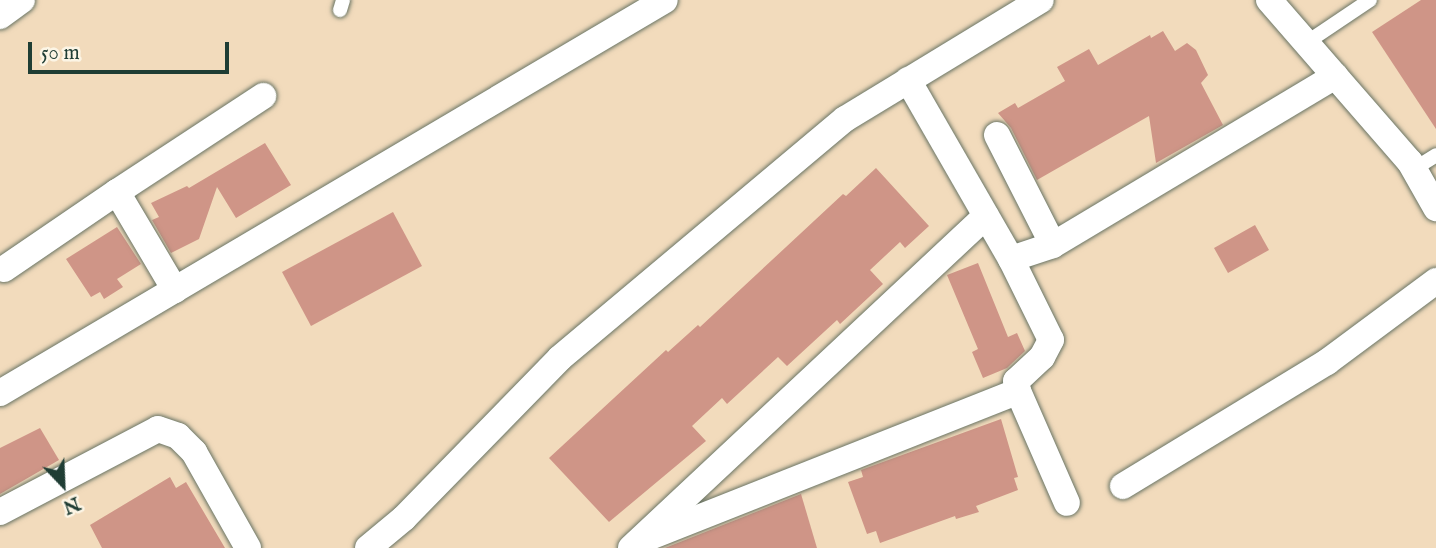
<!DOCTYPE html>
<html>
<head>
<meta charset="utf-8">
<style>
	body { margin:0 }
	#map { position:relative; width:1436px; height:548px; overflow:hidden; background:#f2dbbc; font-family:"IM FELL English",serif }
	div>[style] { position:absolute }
	.building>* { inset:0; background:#cf9587 }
	.roads { filter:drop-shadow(0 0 2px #697464) drop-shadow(0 0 2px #697464) }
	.lane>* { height:14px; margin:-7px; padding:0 7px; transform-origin:7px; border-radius:7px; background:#fff }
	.street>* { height:26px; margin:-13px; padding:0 13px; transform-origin:13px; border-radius:13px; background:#fff }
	span { translate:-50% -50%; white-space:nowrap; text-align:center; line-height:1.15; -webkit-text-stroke:7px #fcf5e5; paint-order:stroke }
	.north { position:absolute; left:28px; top:450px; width:70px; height:70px; -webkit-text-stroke:5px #fcf5e5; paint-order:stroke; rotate:157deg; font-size:19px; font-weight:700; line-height:28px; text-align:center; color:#1f3d34 }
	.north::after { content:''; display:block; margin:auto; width:24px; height:32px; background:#1f3d34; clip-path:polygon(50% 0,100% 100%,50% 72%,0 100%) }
	.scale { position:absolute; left:28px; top:42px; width:201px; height:32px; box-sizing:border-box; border:4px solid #1f3d34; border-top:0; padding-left:9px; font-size:21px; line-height:24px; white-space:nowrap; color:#1f3d34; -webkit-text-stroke:5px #fcf5e5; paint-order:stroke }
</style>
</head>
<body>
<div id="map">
	<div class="building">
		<i style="clip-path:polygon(1421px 0,1436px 0,1436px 129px,1372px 32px)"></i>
		<i style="clip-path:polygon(1163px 31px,1175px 51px,1187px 43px,1196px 50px,1208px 75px,1201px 83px,1223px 125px,1156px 163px,1149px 116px,1037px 180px,1011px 128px,998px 113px,1015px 103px,1018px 108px,1065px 81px,1057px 67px,1089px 49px,1098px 65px,1150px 35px,1151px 38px)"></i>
		<i style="clip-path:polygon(265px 143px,291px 185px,236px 218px,217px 187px,199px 239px,171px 253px,152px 220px,159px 217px,151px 203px,187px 186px,189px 188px)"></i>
		<i style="clip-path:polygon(876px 168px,929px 226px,905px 248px,900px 242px,870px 270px,883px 284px,840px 324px,837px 320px,787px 366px,778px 357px,727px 404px,722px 398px,692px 426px,706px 441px,609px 522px,549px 458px,666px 350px,668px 352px,698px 325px,700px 327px,843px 194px,846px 196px)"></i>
		<i style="clip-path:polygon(393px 212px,422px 266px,311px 326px,282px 272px)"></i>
		<i style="clip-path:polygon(1255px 225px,1269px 250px,1228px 273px,1214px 248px)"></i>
		<i style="clip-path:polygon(117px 227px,141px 264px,117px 279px,123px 287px,104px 299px,100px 292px,91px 297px,66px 259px)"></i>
		<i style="clip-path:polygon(978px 263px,1008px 337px,1017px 333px,1025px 351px,1007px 368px,983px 378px,972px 352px,978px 349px,947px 275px)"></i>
		<i style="clip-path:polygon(1001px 419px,1018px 477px,1014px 478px,1018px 490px,976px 506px,979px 512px,956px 519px,955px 516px,880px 543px,876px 531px,867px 534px,848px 482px,863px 477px,861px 470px)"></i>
		<i style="clip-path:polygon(40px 428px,59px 460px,0 494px,0 448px)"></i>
		<i style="clip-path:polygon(170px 477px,176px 488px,186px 482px,225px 548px,102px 548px,90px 525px)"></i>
		<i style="clip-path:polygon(801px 494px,817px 548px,665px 548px)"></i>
	</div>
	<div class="roads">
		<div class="lane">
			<i style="left:340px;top:10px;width:10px;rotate:-73deg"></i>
			<i style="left:1306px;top:43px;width:77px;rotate:-33.9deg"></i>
			<i style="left:1414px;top:169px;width:26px;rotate:-32deg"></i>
		</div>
		<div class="street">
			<i style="left:1269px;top:0;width:215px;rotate:49deg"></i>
			<i style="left:1410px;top:162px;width:53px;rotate:60.5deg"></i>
			<i style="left:0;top:16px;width:27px;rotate:-36deg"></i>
			<i style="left:908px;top:80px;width:207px;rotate:60.1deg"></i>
			<i style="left:1011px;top:259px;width:90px;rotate:63.7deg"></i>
			<i style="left:1051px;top:340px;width:19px;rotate:118deg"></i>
			<i style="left:1042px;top:357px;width:35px;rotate:137deg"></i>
			<i style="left:1016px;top:381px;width:10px;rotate:79deg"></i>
			<i style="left:1018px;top:391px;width:122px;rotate:66.4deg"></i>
			<i style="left:997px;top:135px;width:123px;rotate:63deg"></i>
			<i style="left:117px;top:192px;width:175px;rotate:-33.3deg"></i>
			<i style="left:1011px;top:259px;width:44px;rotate:-18.4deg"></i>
			<i style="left:1053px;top:245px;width:329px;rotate:-30.9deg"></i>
			<i style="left:4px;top:269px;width:137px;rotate:-34.3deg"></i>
			<i style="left:117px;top:192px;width:114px;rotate:59.4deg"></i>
			<i style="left:0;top:393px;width:772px;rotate:-30.58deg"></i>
			<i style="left:1123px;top:486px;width:239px;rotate:-31.3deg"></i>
			<i style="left:1327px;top:362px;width:136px;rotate:-36.6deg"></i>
			<i style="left:0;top:512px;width:178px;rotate:-27.7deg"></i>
			<i style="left:158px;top:429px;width:21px;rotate:19deg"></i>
			<i style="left:178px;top:436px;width:23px;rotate:45deg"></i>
			<i style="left:194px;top:452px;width:110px;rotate:60.6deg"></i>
			<i style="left:645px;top:539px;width:401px;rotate:-21.6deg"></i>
			<i style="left:368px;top:548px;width:47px;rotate:-39.8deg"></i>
			<i style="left:404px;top:518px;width:223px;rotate:-45.7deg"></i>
			<i style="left:560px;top:358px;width:372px;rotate:-40deg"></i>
			<i style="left:845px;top:119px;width:229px;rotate:-31.3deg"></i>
			<i style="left:631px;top:548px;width:486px;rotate:-43.1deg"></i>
		</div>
	</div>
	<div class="north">N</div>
	<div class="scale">50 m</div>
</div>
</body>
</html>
